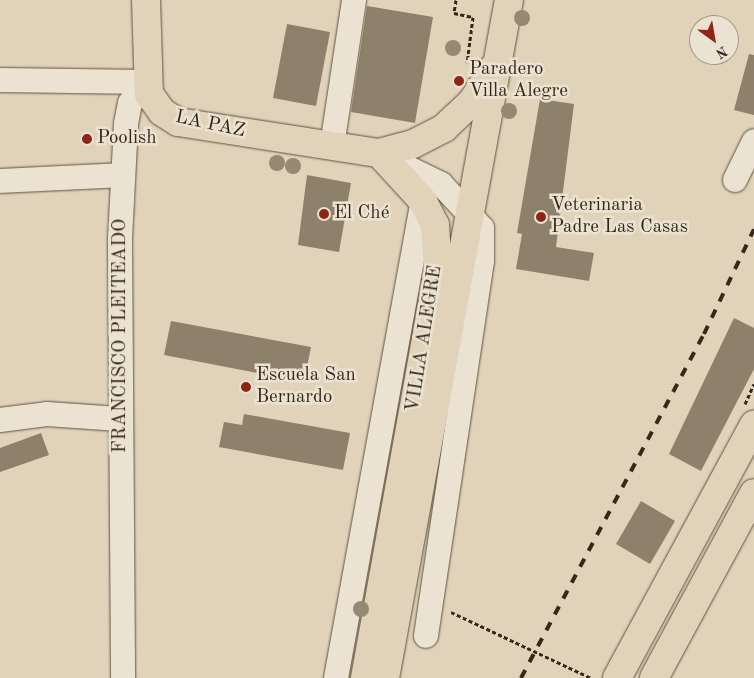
<!DOCTYPE html>
<html>
<head>
<meta charset="utf-8">
<style>
	body { margin:0 }
	#map { position:relative; width:754px; height:678px; overflow:hidden; background:#e0d3b9; font-family:"Old Standard TT",serif }
	div>[style] { position:absolute }
	.building>* { inset:0; background:#8d816c }
	.path>* { height:3px; margin-top:-1.5px; transform-origin:0; background:repeating-linear-gradient(90deg,#342819 0 4px,transparent 0 6.5px) }
	.roads { filter:drop-shadow(0 0 1px #5f5341) drop-shadow(0 0 1px #5f5341) }
	.minor>* { height:24px; margin:-12px; padding:0 12px; transform-origin:12px; border-radius:12px; background:#ebe2d2 }
	.major>* { height:28px; margin:-14px; padding:0 14px; transform-origin:14px; border-radius:14px; background:#e0d3b9 }
	.rail>* { height:4px; margin-top:-2px; transform-origin:0; background:repeating-linear-gradient(90deg,#342819 0 9px,transparent 0 18px) }
	.trees>* { width:16px; height:16px; margin:-8px; border-radius:50%; background:#958973 }
	.dots>* { width:14px; height:14px; translate:-50% -50%; box-sizing:border-box; border:2px solid #ebe2d2; border-radius:50% }
	span { translate:-50% -50%; white-space:nowrap; text-align:center; line-height:1.15; -webkit-text-stroke:5px #ebe2d2; paint-order:stroke }
	.poi-label { font-size:19px; color:#342819 }
	.left { translate:0 -50%; text-align:left }
	.street-label { font-size:19px; color:#342819 }
	.north { position:absolute; left:689px; top:15px; width:50px; height:50px; box-sizing:border-box; background:#ebe2d2; border:1px solid #a29888; border-radius:50%; rotate:148deg; font-size:14px; font-weight:700; line-height:20px; text-align:center; color:#342819 }
	.north::after { content:''; display:block; margin:auto; width:18px; height:22px; background:#8f2418; clip-path:polygon(50% 0,100% 100%,50% 72%,0 100%) }
</style>
</head>
<body>
<div id="map">
	<div class="building">
		<i style="clip-path:polygon(367px 6px,433px 17px,415px 123px,351px 112px)"></i>
		<i style="clip-path:polygon(287px 24px,330px 32px,316px 106px,273px 98px)"></i>
		<i style="clip-path:polygon(749px 54px,754px 55px,754px 115px,734px 110px)"></i>
		<i style="clip-path:polygon(540px 99px,574px 104px,556px 247px,594px 253px,589px 281px,516px 269px,522px 234px,517px 233px)"></i>
		<i style="clip-path:polygon(307px 175px,351px 183px,339px 252px,298px 245px)"></i>
		<i style="clip-path:polygon(734px 318px,754px 328px,754px 369px,701px 471px,669px 454px)"></i>
		<i style="clip-path:polygon(171px 321px,311px 347px,304px 382px,164px 355px)"></i>
		<i style="clip-path:polygon(244px 414px,350px 433px,343px 470px,219px 447px,224px 422px,242px 425px)"></i>
		<i style="clip-path:polygon(41px 433px,49px 455px,0 472px,0 448px)"></i>
		<i style="clip-path:polygon(641px 501px,675px 521px,650px 564px,616px 544px)"></i>
	</div>
	<div class="path">
		<i style="left:456px;top:0;width:13px;rotate:99deg"></i>
		<i style="left:454px;top:13px;width:19px;rotate:12deg"></i>
		<i style="left:473px;top:17px;width:46px;rotate:97.4deg"></i>
		<i style="left:745px;top:404px;width:22px;rotate:-66deg"></i>
		<i style="left:451px;top:612px;width:155px;rotate:25.2deg"></i>
	</div>
	<div class="roads">
		<div class="minor">
			<i style="left:0;top:80px;width:146px;rotate:0.8deg"></i>
			<i style="left:146px;top:82px;width:26px;rotate:127deg"></i>
			<i style="left:130px;top:103px;width:21px;rotate:101deg"></i>
			<i style="left:126px;top:124px;width:114px;rotate:93deg"></i>
			<i style="left:120px;top:238px;width:440px;rotate:89.6deg"></i>
			<i style="left:332px;top:146px;width:148px;rotate:-81.4deg"></i>
			<i style="left:382px;top:155px;width:66px;rotate:26.2deg"></i>
			<i style="left:441px;top:184px;width:60px;rotate:47deg"></i>
			<i style="left:482px;top:228px;width:33px;rotate:90deg"></i>
			<i style="left:482px;top:261px;width:379px;rotate:98.5deg"></i>
			<i style="left:735px;top:180px;width:43px;rotate:-64deg"></i>
			<i style="left:0;top:181px;width:123px;rotate:-2.8deg"></i>
			<i style="left:0;top:420px;width:47px;rotate:-7.3deg"></i>
			<i style="left:47px;top:414px;width:72px;rotate:4deg"></i>
			<i style="left:336px;top:678px;width:485px;rotate:-79.7deg"></i>
		</div>
		<div class="major">
			<i style="left:146px;top:0;width:94px;rotate:88.2deg"></i>
			<i style="left:149px;top:94px;width:22px;rotate:54deg"></i>
			<i style="left:162px;top:112px;width:19px;rotate:32deg"></i>
			<i style="left:178px;top:122px;width:203px;rotate:8.8deg"></i>
			<i style="left:379px;top:153px;width:35px;rotate:-15deg"></i>
			<i style="left:413px;top:144px;width:35px;rotate:-27deg"></i>
			<i style="left:444px;top:128px;width:38px;rotate:-43deg"></i>
			<i style="left:472px;top:102px;width:40px;rotate:-58deg"></i>
			<i style="left:365px;top:678px;width:413px;rotate:-79.8deg"></i>
			<i style="left:438px;top:271px;width:46px;rotate:-93.7deg"></i>
			<i style="left:435px;top:225px;width:27px;rotate:-117deg"></i>
			<i style="left:423px;top:201px;width:65px;rotate:-132.5deg"></i>
			<i style="left:385px;top:678px;width:689px;rotate:-79.64deg"></i>
			<i style="left:617px;top:678px;width:288px;rotate:-61.6deg"></i>
			<i style="left:654px;top:678px;width:210px;rotate:-61.6deg"></i>
		</div>
	</div>
	<div class="rail">
		<i style="left:521px;top:678px;width:390px;rotate:-62deg"></i>
		<i style="left:704px;top:334px;width:116px;rotate:-64.5deg"></i>
	</div>
	<div class="trees">
		<i style="left:522px;top:18px"></i>
		<i style="left:453px;top:48px"></i>
		<i style="left:509px;top:111px"></i>
		<i style="left:277px;top:163px"></i>
		<i style="left:293px;top:166px"></i>
		<i style="left:361px;top:609px"></i>
	</div>
	<div class="dots">
		<i style="left:459px;top:81px;background:#8f2418"></i>
		<i style="left:87px;top:139px;background:#8f2418"></i>
		<i style="left:324px;top:214px;background:#8f2418"></i>
		<i style="left:541px;top:217px;background:#8f2418"></i>
		<i style="left:246px;top:387px;background:#8f2418"></i>
	</div>
	<div class="poi-label">
		<span class="left" style="left:469px;top:81px">Paradero<br>Villa Alegre</span>
		<span class="left" style="left:97px;top:139px">Poolish</span>
		<span class="left" style="left:551px;top:217px">Veterinaria<br>Padre Las Casas</span>
		<span class="left" style="left:334px;top:214px">El Ché</span>
		<span class="left" style="left:256px;top:387px">Escuela San<br>Bernardo</span>
	</div>
	<div class="street-label">
		<span style="left:210px;top:125px;rotate:12deg">LA PAZ</span>
		<span style="left:121px;top:336px;rotate:-90deg">FRANCISCO PLEITEADO</span>
		<span style="left:425px;top:339px;rotate:-81deg">VILLA ALEGRE</span>
	</div>
	<div class="north">N</div>
</div>
</body>
</html>
